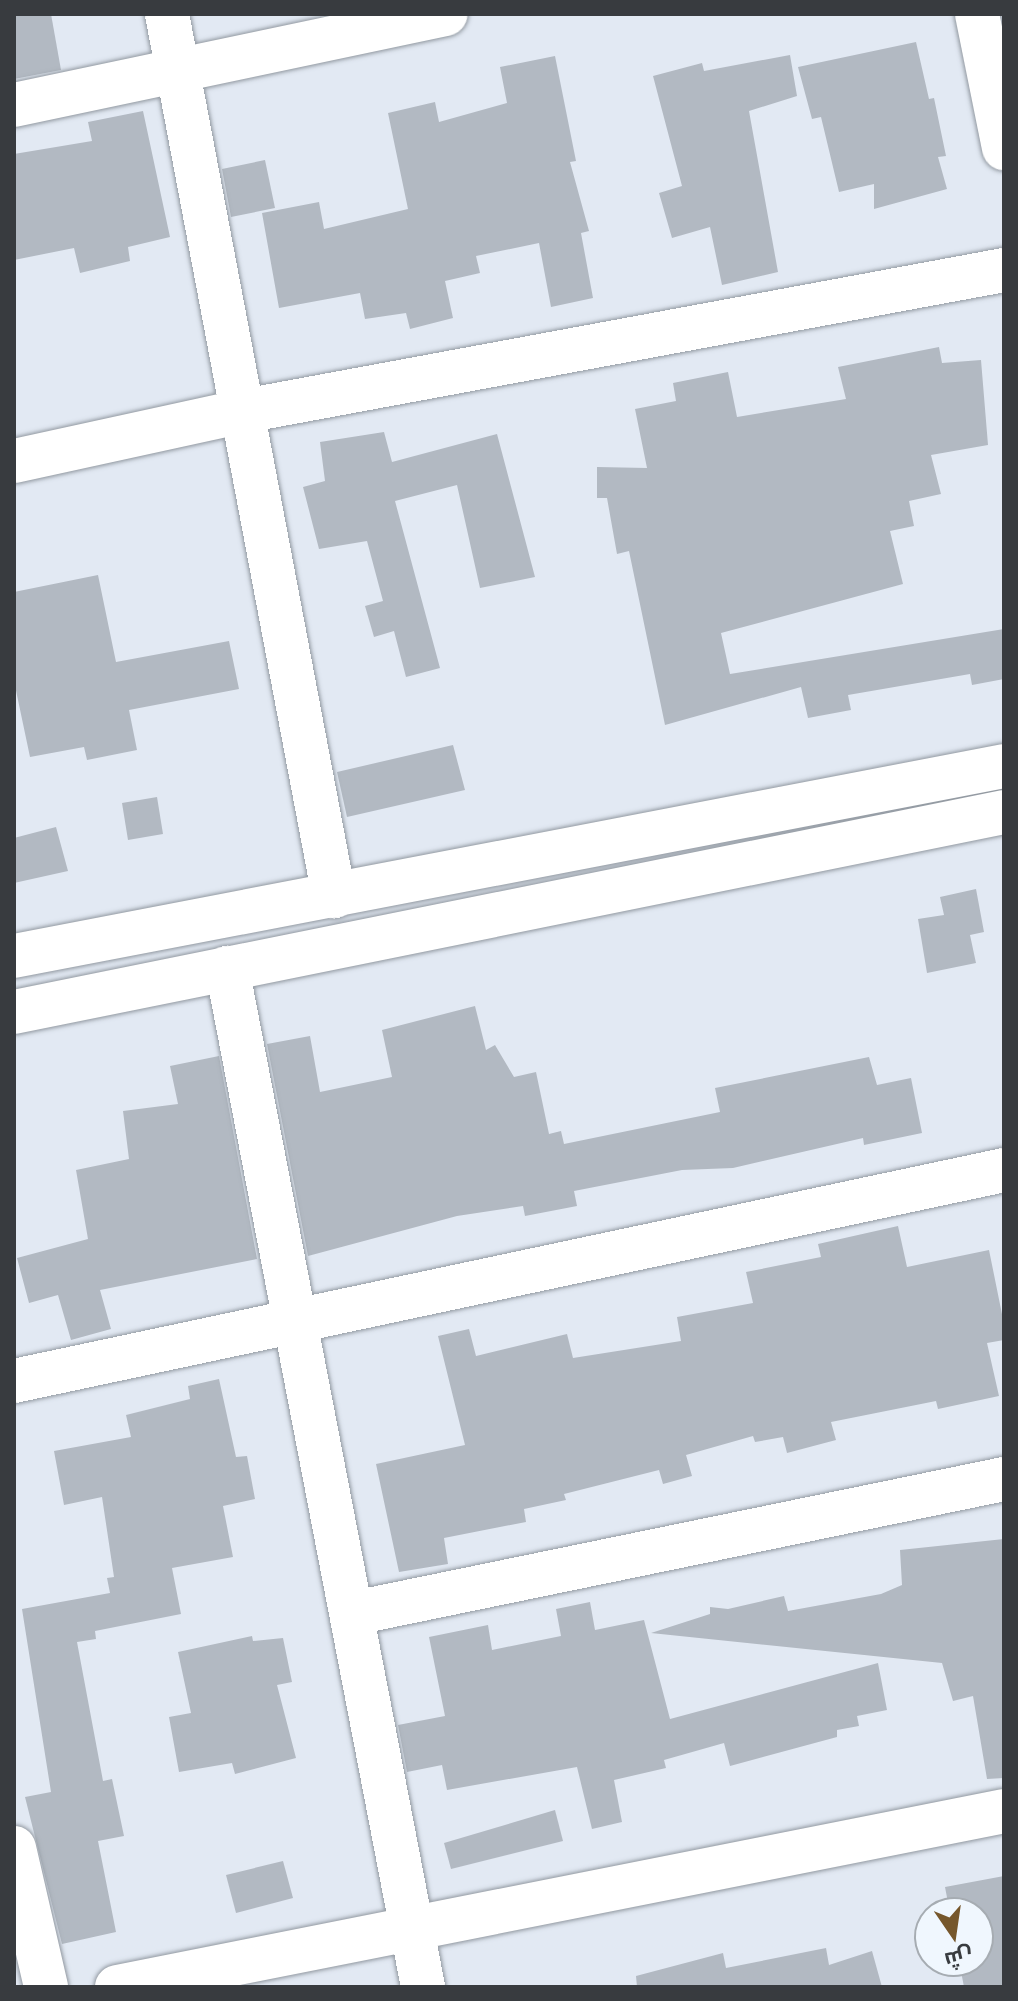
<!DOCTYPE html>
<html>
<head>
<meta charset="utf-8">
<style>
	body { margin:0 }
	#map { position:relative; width:1018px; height:2001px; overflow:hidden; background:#e2e9f3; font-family:Lato,Cairo,sans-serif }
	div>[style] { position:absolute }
	.building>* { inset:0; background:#b2b9c2 }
	.roads { filter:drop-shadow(0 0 2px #9299a1) drop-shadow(0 0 2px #9299a1) }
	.minor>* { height:44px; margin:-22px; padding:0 22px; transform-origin:22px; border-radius:22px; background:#fff }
	.secondary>* { height:44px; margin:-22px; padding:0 22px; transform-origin:22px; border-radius:22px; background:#fff }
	span { translate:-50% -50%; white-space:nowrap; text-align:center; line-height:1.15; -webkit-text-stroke:6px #f0f7fe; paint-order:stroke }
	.frame { position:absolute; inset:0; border:16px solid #383b3f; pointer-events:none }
	.north { position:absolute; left:914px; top:1897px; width:80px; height:80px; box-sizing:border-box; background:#f0f7fe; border:2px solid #a6acb2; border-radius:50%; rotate:167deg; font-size:22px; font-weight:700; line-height:32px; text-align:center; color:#383b3f }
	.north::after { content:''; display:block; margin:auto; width:28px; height:36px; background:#76572c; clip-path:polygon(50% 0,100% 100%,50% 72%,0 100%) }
</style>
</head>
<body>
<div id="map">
	<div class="building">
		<i style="clip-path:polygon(14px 14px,51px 14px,61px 70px,14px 79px)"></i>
		<i style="clip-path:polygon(916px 42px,929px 99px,934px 98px,946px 156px,938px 157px,947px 189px,874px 209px,874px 184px,839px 192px,821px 117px,812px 119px,798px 67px)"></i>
		<i style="clip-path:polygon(790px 55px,797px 96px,749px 111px,778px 272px,722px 285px,710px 227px,672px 238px,659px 193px,682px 186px,653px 76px,702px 63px,704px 71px)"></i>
		<i style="clip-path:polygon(555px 56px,576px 161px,570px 162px,589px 231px,581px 233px,593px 298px,551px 307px,539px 243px,476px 256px,480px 273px,445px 281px,453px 318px,410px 329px,406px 313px,365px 319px,360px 293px,279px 308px,262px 213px,319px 202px,324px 229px,408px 209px,388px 113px,435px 102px,439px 122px,507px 103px,500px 67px)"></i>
		<i style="clip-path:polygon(143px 111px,170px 237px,128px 247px,130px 261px,80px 273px,74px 248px,14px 260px,14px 154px,92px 141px,88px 122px)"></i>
		<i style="clip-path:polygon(265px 160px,275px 208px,231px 217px,222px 169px)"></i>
		<i style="clip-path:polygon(939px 347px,942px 363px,981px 360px,988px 445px,931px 455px,941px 494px,909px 501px,914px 526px,890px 531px,903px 584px,721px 633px,730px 674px,1004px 629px,1004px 679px,972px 685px,970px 674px,848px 695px,851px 710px,808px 718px,801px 687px,665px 725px,629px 551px,617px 554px,607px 498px,597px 498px,597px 467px,647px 468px,635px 409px,676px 401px,673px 383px,728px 372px,737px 417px,846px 399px,838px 367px)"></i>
		<i style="clip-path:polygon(384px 432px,392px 462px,497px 434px,535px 577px,480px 588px,457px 485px,395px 501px,440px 668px,406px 677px,394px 631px,374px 637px,365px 606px,383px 601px,367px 541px,319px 549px,303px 487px,325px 481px,320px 442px)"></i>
		<i style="clip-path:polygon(98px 575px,116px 662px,229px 641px,239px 689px,129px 710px,137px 750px,87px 760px,84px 747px,30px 757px,14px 681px,14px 592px)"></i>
		<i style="clip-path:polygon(453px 745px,465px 790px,347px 817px,337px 772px)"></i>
		<i style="clip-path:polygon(157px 797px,163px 834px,128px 840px,122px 803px)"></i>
		<i style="clip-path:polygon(56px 827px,68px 871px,14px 883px,14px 838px)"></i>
		<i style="clip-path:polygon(976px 889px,984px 932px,970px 935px,976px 963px,927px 973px,918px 919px,944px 915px,940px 897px)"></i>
		<i style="clip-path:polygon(475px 1006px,486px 1050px,495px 1045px,514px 1077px,536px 1072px,549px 1134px,561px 1131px,564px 1144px,720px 1112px,715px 1088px,869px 1057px,877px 1085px,911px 1078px,922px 1133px,864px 1145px,863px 1138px,733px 1168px,682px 1170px,574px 1191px,577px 1206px,525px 1216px,523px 1206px,457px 1216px,308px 1256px,267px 1044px,310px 1036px,320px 1092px,392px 1077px,382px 1030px)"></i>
		<i style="clip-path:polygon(219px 1056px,257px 1259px,100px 1290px,111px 1329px,71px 1340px,58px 1295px,29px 1303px,17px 1258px,88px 1239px,76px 1170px,129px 1159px,123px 1111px,178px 1104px,170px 1066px)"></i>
		<i style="clip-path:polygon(898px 1226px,907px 1267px,989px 1250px,1004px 1324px,1004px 1340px,987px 1343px,999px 1396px,938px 1409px,936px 1401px,831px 1422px,836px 1440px,787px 1453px,783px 1437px,755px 1442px,753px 1436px,686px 1455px,692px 1476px,663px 1484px,659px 1470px,564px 1494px,566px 1500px,524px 1509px,526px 1522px,444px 1538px,448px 1564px,399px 1572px,376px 1464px,465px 1445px,438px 1336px,469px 1329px,476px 1356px,567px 1334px,573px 1358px,681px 1341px,677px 1317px,753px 1303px,746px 1272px,821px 1257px,818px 1244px)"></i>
		<i style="clip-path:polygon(219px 1379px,236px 1457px,247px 1456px,255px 1499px,223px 1506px,233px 1557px,172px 1568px,181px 1614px,95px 1631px,96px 1639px,77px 1642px,103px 1781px,112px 1779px,124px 1836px,98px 1841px,116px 1932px,62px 1944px,25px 1797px,51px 1792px,22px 1609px,110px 1593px,107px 1578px,114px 1577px,102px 1497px,64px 1505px,54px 1451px,131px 1437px,126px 1415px,190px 1399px,188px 1386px)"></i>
		<i style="clip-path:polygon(1004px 1539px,1004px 1778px,987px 1779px,973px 1696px,953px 1701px,942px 1663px,651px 1633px,710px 1614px,710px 1607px,728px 1609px,784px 1596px,788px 1611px,881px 1594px,902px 1585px,900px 1550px)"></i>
		<i style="clip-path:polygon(590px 1602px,595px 1630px,644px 1620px,670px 1719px,878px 1663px,887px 1710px,857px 1716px,859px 1726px,837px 1730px,837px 1737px,730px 1766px,724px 1743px,664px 1760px,666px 1768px,614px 1780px,622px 1822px,592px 1829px,577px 1767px,447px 1790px,442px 1765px,407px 1772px,398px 1725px,445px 1716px,429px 1637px,488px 1625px,492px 1650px,561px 1636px,556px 1609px)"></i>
		<i style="clip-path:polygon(252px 1636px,253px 1641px,283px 1638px,292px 1682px,277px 1685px,296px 1758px,235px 1774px,232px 1763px,179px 1772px,169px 1717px,191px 1713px,178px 1652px)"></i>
		<i style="clip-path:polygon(555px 1810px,563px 1841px,451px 1869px,444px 1843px)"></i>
		<i style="clip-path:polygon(283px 1861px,293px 1898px,236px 1913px,226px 1875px)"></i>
		<i style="clip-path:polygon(1004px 1876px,1004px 1987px,964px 1987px,959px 1961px,978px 1961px,978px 1913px,950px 1913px,945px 1887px)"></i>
		<i style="clip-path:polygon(826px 1948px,829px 1965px,872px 1951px,882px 1987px,637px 1987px,636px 1976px,723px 1953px,726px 1968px)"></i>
	</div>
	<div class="roads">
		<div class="minor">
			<i style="left:167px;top:14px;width:898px;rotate:79.28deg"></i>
			<i style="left:977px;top:14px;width:137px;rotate:78.6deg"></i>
			<i style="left:14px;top:105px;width:441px;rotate:-11.9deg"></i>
			<i style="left:14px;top:461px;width:235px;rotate:-12.3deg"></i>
			<i style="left:244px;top:411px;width:773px;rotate:-10.51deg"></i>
			<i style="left:227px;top:968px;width:1038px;rotate:79.11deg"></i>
			<i style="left:14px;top:1381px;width:1012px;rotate:-12.03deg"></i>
			<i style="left:354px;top:1613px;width:664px;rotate:-11.65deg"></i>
			<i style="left:14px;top:1848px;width:143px;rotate:77deg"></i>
			<i style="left:117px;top:1987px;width:904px;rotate:-11.22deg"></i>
		</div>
		<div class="secondary">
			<i style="left:14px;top:956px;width:1008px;rotate:-10.86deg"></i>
			<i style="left:14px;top:1012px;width:1010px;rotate:-11.42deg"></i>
		</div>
	</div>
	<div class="frame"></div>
	<div class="north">ش</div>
</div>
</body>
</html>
